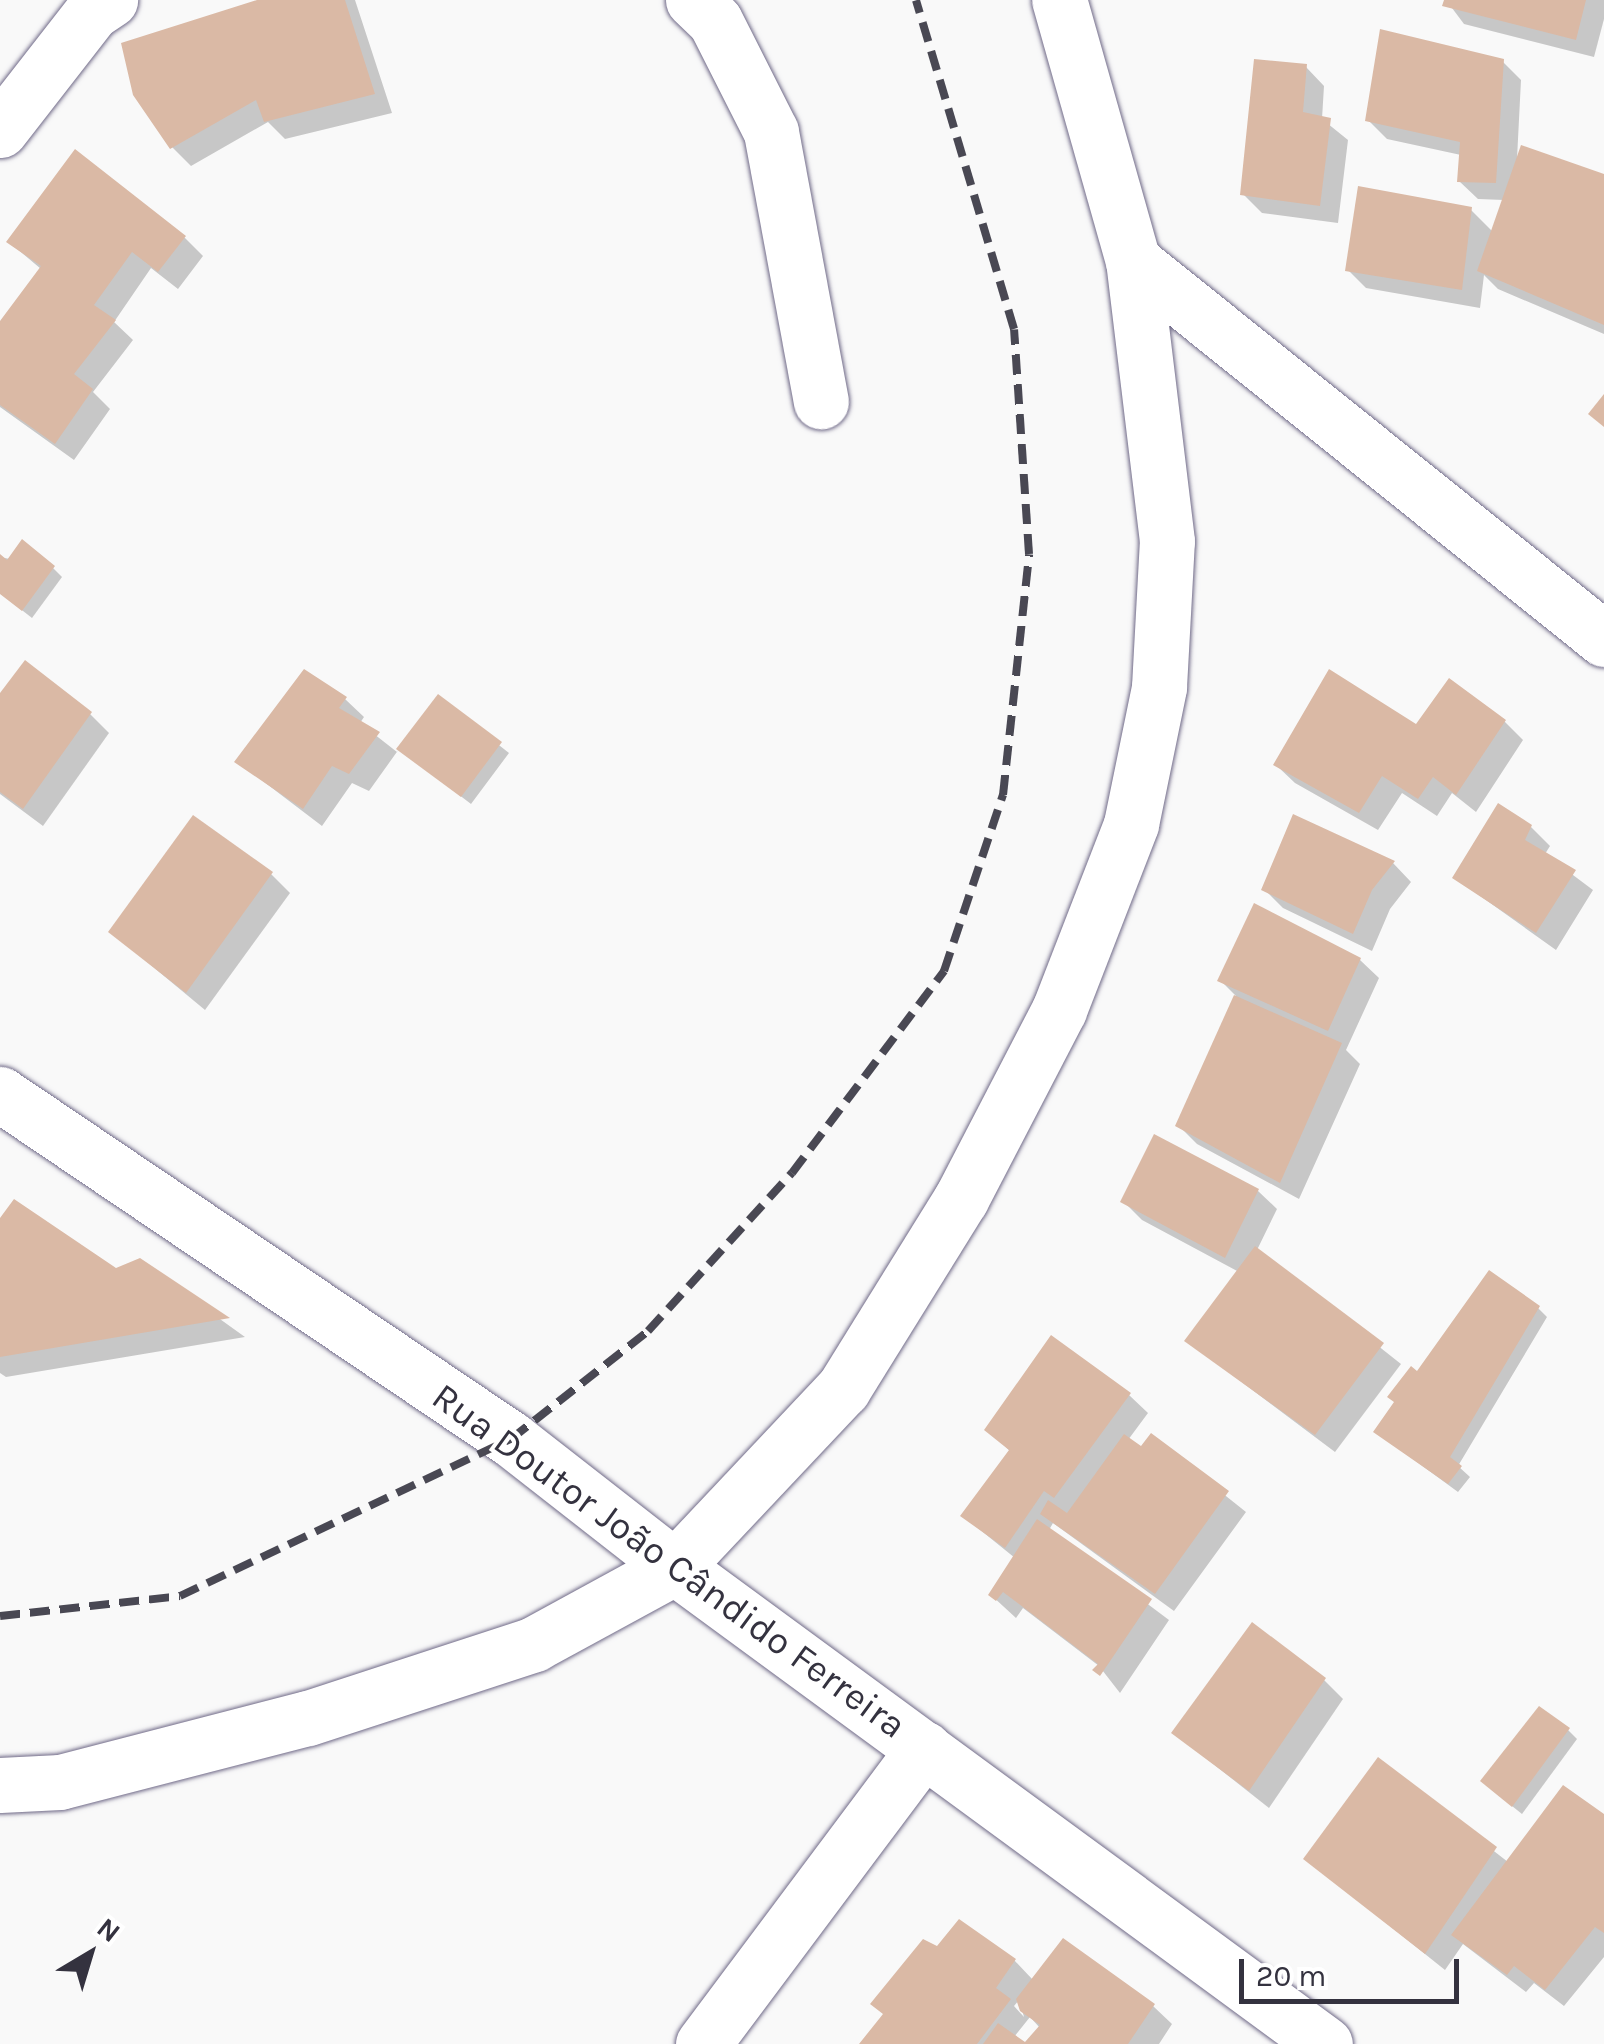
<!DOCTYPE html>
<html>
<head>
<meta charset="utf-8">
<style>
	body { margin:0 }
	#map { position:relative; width:1604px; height:2044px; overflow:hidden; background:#f9f9f9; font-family:Karla,sans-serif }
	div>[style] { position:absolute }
	.shadow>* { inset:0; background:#0003 }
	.building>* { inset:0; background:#dab9a5 }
	.roads { filter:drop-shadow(0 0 2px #706a88) drop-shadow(0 0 2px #706a88) }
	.minor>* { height:55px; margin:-27.5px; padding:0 27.5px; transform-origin:27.5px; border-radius:27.5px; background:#fff }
	.secondary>* { height:55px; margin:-27.5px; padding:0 27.5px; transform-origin:27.5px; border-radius:27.5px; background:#fff }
	.rail>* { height:8px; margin-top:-4px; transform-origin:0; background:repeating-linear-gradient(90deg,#494853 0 20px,transparent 0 30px) }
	span { translate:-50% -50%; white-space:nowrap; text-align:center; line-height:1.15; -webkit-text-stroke:8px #fff; paint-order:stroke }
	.street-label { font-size:38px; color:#34323f }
	.north { position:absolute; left:40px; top:1904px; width:100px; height:100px; -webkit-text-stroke:8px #fff; paint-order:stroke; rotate:38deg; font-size:28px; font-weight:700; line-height:40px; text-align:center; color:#34323f }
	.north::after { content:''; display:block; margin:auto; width:35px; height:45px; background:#34323f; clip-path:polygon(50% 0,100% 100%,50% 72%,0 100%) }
	.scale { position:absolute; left:1239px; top:1959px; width:220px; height:45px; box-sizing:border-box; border:5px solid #34323f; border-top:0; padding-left:12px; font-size:30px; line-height:35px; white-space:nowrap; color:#34323f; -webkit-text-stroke:8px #fff; paint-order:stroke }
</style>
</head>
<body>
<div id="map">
	<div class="shadow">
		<i style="clip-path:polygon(268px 0,355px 0,392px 113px,285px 139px,268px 122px,191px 166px,172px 147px)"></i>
		<i style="clip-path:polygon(1446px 0,1604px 0,1604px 19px,1594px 57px,1464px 24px)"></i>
		<i style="clip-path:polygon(1502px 61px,1521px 80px,1517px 159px,1604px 177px,1604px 334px,1498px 289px,1484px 275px,1480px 308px,1366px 288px,1348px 270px,1471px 210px,1493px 232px,1504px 200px,1478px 199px,1459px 181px,1461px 155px,1387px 139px,1368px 120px)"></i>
		<i style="clip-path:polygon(1306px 67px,1324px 86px,1322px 119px,1348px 140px,1338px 223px,1262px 213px,1243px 194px)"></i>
		<i style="clip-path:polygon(185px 238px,203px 256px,178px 289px,151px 268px,114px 322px,133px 340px,93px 392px,110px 409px,74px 460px,0 407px,0 326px,41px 269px,9px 242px)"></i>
		<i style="clip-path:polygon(0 557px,53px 568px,62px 577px,32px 618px,0 593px)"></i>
		<i style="clip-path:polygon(438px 697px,509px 753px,471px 804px,399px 749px,369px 791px,352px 783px,322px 826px,238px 762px,345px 699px,364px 717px,360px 723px,397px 752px)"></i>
		<i style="clip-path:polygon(0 698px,90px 714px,109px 733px,43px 826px,0 794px)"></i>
		<i style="clip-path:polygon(1505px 722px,1523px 740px,1476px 812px,1452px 793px,1437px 816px,1402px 793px,1378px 830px,1295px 783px,1276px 765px,1417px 727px)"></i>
		<i style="clip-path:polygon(1531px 827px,1550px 846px,1545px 854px,1593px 890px,1556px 950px,1455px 878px)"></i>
		<i style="clip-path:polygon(1393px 863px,1411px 882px,1390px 909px,1372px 951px,1283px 908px,1264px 889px)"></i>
		<i style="clip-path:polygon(271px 874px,290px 893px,205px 1010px,111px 932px)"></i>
		<i style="clip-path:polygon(1360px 960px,1379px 978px,1346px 1050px,1360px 1064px,1299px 1199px,1197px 1144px,1178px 1125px,1236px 996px,1220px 980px)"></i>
		<i style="clip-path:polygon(1258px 1191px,1277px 1209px,1257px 1250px,1401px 1364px,1335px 1452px,1187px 1341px,1239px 1272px,1142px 1220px,1123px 1201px)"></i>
		<i style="clip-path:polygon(0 1222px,116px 1271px,139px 1261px,245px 1337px,6px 1377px,0 1373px)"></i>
		<i style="clip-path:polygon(1538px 1308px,1547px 1317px,1458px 1466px,1470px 1477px,1458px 1492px,1376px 1432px,1418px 1374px)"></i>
		<i style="clip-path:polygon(1129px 1395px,1148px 1413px,1128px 1440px,1142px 1449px,1152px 1437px,1246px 1512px,1174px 1611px,1053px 1523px,1049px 1530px,1169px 1620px,1120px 1693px,1099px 1666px,1023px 1608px,1016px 1618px,991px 1595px,1015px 1558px,963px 1516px,1011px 1452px,987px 1429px)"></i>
		<i style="clip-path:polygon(1324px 1680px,1343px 1699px,1269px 1808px,1174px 1733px)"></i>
		<i style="clip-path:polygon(1568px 1730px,1577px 1739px,1522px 1814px,1492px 1790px)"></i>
		<i style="clip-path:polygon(1378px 1761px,1508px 1862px,1604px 1817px,1604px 1957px,1564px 2006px,1534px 1983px,1526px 1992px,1463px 1944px,1445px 1970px,1306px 1859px)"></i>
		<i style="clip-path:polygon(evenodd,938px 1950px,1014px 1960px,1033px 1980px,1153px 2006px,1172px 2024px,1159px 2044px,1027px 2044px,1040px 2028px,1030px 2017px,1014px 2037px,1024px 2044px,862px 2044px,938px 1950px,1019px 2000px,1021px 2006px,1024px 2017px,1014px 2006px,1019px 2000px)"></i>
	</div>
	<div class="building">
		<i style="clip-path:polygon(257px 0,345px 0,375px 94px,264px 122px,256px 100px,170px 149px,133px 95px,121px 43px)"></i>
		<i style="clip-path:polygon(1444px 0,1586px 0,1576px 40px,1442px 6px)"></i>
		<i style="clip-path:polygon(1380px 29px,1504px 59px,1496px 183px,1457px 182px,1460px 142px,1365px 121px)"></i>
		<i style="clip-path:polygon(1254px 59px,1307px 64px,1303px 112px,1331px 118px,1320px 206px,1240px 195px)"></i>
		<i style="clip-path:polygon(1521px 145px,1604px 174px,1604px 325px,1477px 271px)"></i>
		<i style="clip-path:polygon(75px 149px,186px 236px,158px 272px,132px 252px,94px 305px,116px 320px,74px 374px,93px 389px,55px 444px,0 405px,0 321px,41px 266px,6px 242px)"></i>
		<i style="clip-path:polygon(1358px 186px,1472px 207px,1462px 290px,1345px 271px)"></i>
		<i style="clip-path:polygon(1604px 394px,1604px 427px,1588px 414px)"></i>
		<i style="clip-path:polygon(22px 539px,55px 566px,22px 611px,0 594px,0 554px,7px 560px)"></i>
		<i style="clip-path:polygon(25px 660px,92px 712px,23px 809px,0 792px,0 693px)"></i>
		<i style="clip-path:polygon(304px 669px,347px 697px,339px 708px,380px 732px,349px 774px,332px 766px,303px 809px,234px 762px)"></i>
		<i style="clip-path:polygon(1329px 669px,1416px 724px,1449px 678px,1506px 720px,1456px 795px,1433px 777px,1418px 799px,1382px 776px,1359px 813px,1273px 765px)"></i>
		<i style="clip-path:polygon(438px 694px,502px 742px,461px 797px,396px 749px)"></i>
		<i style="clip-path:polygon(1498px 803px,1532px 825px,1525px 840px,1576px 870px,1536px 933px,1452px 878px)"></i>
		<i style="clip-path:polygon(1293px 814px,1395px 861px,1372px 890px,1353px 934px,1261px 890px)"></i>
		<i style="clip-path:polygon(193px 815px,273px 872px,186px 993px,108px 932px)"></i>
		<i style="clip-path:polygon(1254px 903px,1361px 958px,1328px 1031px,1217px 981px)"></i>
		<i style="clip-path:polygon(1234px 995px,1342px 1043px,1280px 1183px,1175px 1126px)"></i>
		<i style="clip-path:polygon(1154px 1134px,1259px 1189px,1225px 1258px,1120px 1202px)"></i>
		<i style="clip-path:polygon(14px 1199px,116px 1268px,140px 1258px,230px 1318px,0 1357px,0 1218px)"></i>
		<i style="clip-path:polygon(1255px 1246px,1384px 1343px,1315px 1435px,1184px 1341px)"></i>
		<i style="clip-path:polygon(1489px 1270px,1540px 1306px,1450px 1457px,1462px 1466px,1448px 1484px,1373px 1432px,1394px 1402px,1387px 1397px,1411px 1366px,1417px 1371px)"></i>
		<i style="clip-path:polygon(1051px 1335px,1131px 1393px,1054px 1498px,1044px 1491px,1005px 1548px,960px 1516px,1009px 1450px,984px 1430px)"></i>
		<i style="clip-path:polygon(1151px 1433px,1229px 1491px,1155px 1594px,1040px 1514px,1048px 1500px,1067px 1513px,1124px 1434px,1141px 1446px)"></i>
		<i style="clip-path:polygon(1037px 1519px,1152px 1599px,1100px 1676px,1092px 1670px,1098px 1664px,1003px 1592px,996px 1601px,988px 1595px)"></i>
		<i style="clip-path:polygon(1252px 1622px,1326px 1678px,1249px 1791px,1171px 1733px)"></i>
		<i style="clip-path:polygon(1539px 1706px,1570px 1728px,1512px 1807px,1480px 1781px)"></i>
		<i style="clip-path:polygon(1378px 1757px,1497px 1847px,1425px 1954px,1303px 1859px)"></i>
		<i style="clip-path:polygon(1563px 1785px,1604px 1814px,1604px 1933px,1595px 1927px,1545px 1990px,1514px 1966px,1507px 1975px,1451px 1935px)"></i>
		<i style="clip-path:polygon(959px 1919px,1016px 1959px,996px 1988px,1011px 1999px,977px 2044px,859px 2044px,883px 2014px,870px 2004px,923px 1939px,937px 1946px)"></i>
		<i style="clip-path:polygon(1063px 1938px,1155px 2004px,1128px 2044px,983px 2044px,998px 2023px,1025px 2042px,1040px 2025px,1020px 2011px,1016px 1999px)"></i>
	</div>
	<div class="roads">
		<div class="minor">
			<i style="left:693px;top:0;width:30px;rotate:44deg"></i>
			<i style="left:715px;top:21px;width:124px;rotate:63.2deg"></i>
			<i style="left:771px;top:132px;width:274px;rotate:79.5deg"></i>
			<i style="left:0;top:130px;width:150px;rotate:-52.1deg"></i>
			<i style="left:92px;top:12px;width:22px;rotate:-34deg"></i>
			<i style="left:1133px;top:261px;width:604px;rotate:38.75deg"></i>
			<i style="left:0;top:1094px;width:617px;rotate:34.03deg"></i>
			<i style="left:511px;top:1439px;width:208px;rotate:38deg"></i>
			<i style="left:675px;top:1567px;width:806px;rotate:36.27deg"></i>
			<i style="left:703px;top:2044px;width:369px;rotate:-53.2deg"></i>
		</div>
		<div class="secondary">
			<i style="left:0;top:1785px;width:60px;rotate:-2.9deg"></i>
			<i style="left:60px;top:1782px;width:256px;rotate:-14.5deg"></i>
			<i style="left:308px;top:1718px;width:238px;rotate:-18.1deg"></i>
			<i style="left:534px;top:1644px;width:161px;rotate:-28.6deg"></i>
			<i style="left:675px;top:1567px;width:245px;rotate:-46.7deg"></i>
			<i style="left:843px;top:1389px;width:224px;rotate:-58.2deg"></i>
			<i style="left:961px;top:1199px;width:213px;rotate:-62.6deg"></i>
			<i style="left:1059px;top:1010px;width:199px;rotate:-68.8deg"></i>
			<i style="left:1131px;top:824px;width:140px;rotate:-78.4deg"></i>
			<i style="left:1159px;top:687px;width:146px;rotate:-86.9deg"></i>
			<i style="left:1167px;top:541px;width:282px;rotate:-96.9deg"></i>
			<i style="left:1133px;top:261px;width:271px;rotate:-105.8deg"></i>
		</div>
	</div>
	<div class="rail">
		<i style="left:0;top:1616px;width:181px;rotate:-6.3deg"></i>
		<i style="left:180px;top:1596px;width:366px;rotate:-25.4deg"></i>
		<i style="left:511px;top:1439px;width:174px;rotate:-38.2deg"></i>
		<i style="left:648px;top:1331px;width:214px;rotate:-47.7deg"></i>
		<i style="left:792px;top:1173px;width:253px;rotate:-53deg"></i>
		<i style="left:944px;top:971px;width:186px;rotate:-71.5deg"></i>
		<i style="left:1003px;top:795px;width:242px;rotate:-83.8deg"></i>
		<i style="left:1029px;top:554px;width:225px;rotate:-93.8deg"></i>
		<i style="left:1014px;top:329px;width:343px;rotate:-106.6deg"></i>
	</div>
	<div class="street-label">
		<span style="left:669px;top:1561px;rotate:36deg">Rua Doutor João Cândido Ferreira</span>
	</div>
	<div class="north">N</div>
	<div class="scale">20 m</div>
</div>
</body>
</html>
